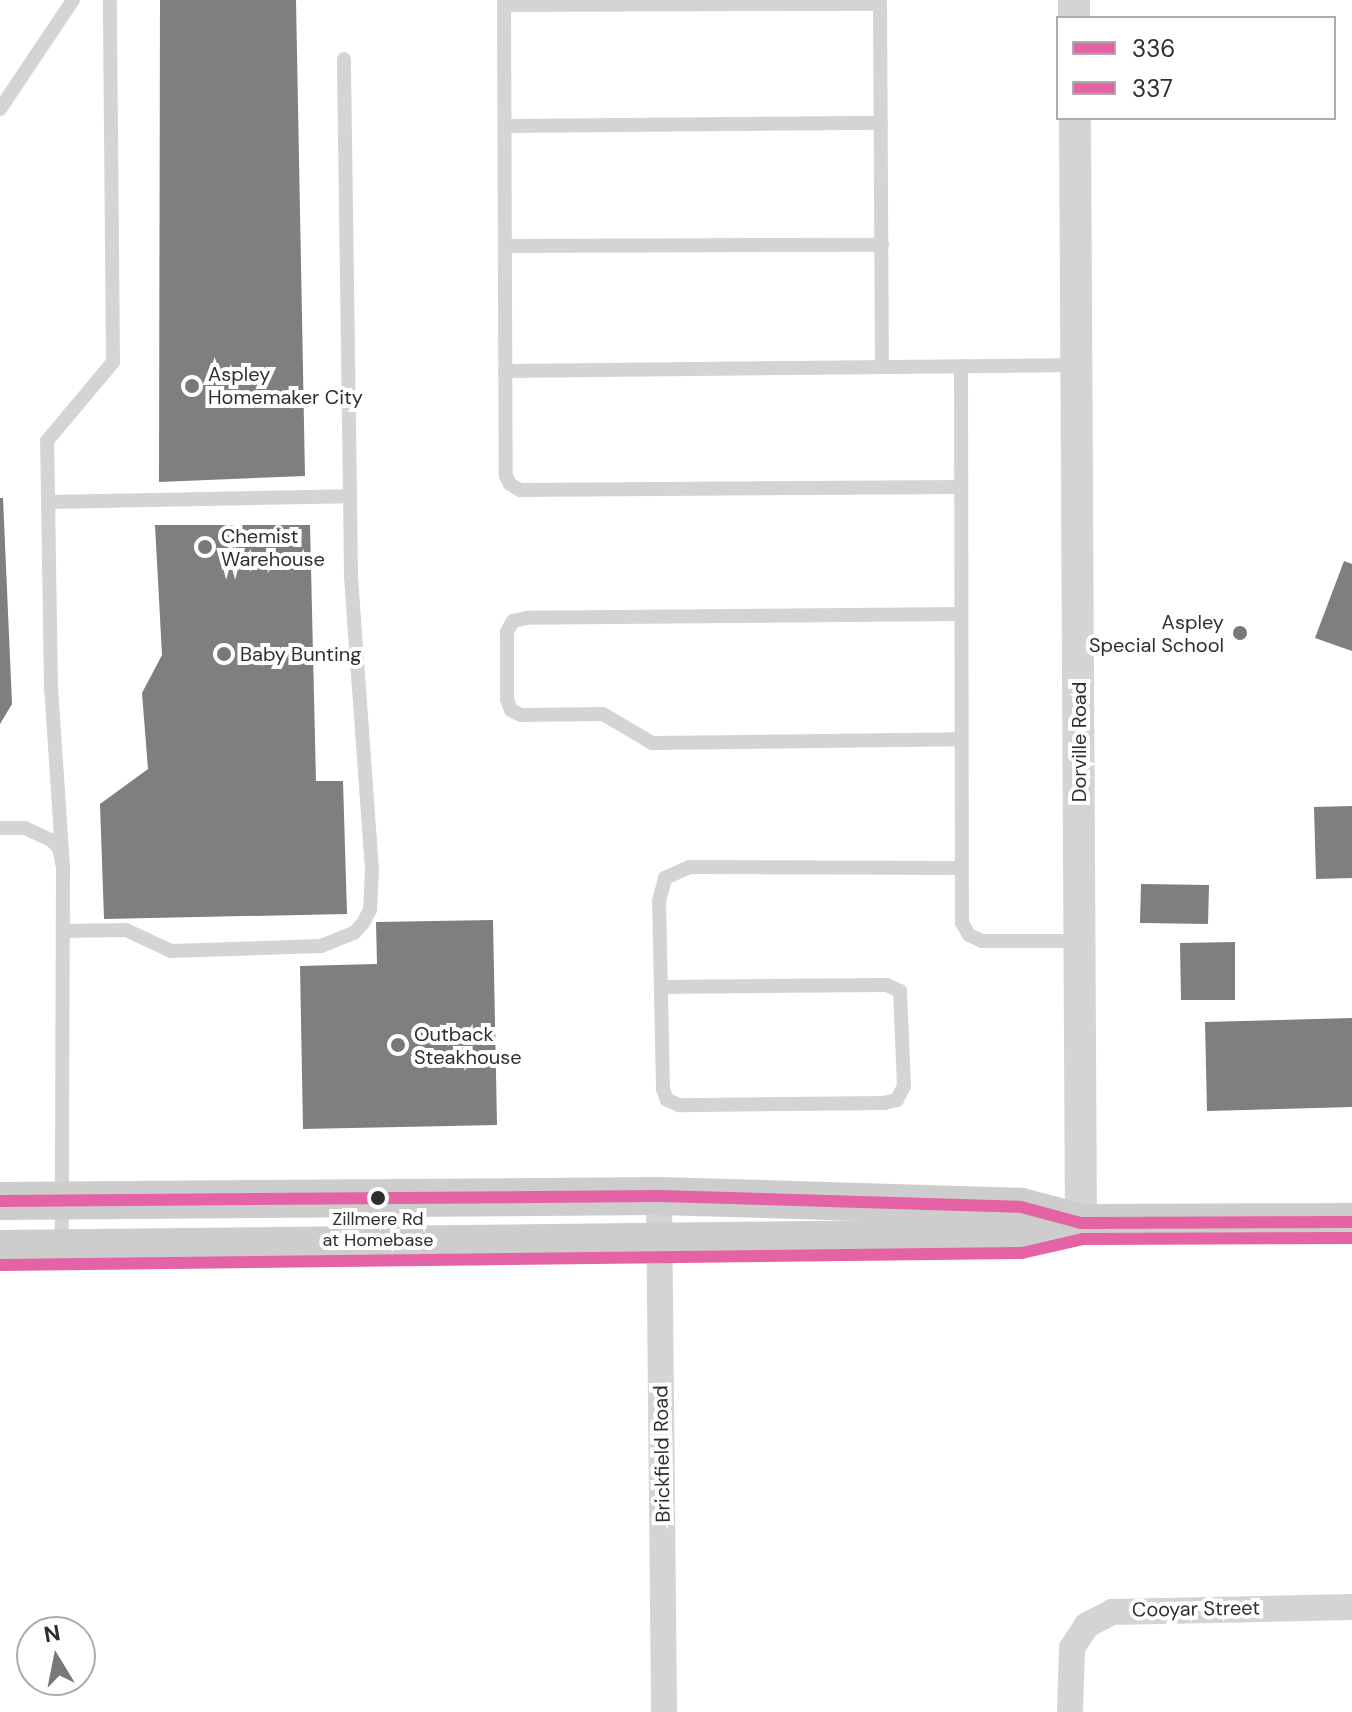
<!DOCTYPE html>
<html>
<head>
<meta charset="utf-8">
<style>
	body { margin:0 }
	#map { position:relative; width:1352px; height:1712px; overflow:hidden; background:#fff; font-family:"DM Sans",sans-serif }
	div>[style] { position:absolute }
	.building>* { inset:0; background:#7f7f7f }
	.service>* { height:14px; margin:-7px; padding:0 7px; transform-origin:7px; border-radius:7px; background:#d4d4d4 }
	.minor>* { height:26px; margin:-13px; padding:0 13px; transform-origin:13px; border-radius:13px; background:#d4d4d4 }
	.tertiary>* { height:32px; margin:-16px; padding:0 16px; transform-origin:16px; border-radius:16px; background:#d4d4d4 }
	.secondary>* { height:38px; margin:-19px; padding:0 19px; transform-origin:19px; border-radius:19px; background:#cdcdcd }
	.bus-1>* { height:12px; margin:-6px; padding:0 6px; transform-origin:6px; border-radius:6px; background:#e463a4 }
	.bus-2>* { height:12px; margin:-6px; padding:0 6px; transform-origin:6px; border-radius:6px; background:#e463a4 }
	.dots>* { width:22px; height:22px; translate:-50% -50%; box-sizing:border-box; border:4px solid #fff; border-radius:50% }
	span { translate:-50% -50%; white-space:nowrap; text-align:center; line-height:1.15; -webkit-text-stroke:8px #fff; paint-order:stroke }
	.bus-label { font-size:18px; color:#2f2f2f }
	.poi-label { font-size:20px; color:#2f2f2f }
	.left { translate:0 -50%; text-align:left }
	.right { translate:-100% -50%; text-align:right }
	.street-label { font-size:20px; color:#2f2f2f }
	.legend { position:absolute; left:1056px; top:16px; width:280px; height:104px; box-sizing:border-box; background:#fff; border:2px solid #acacac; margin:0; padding:10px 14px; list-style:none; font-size:24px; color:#2f2f2f }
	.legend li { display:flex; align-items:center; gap:16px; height:40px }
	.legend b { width:40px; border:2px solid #acacac }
	.north { position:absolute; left:16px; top:1616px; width:80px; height:80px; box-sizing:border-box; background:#fff; border:2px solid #acacac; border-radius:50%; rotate:350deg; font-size:22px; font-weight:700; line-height:32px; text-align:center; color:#2f2f2f }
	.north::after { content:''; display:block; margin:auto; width:28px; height:36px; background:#787878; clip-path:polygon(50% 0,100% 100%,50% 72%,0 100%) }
</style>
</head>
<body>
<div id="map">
	<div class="building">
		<i style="clip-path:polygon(160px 0,296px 0,305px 476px,159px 482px)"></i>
		<i style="clip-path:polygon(0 498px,3px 498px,12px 704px,0 724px)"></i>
		<i style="clip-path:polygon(155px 525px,310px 525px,316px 781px,343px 781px,347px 914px,104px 919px,100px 804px,148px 769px,142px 693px,162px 655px)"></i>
		<i style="clip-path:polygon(1344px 561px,1352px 564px,1352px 651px,1315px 638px)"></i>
		<i style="clip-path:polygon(1352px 806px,1352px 878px,1316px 879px,1314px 807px)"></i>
		<i style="clip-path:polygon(1141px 884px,1209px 885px,1208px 924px,1140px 923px)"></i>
		<i style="clip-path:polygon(493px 920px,497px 1125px,303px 1129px,300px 966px,377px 964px,376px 922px)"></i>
		<i style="clip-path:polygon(1235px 942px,1235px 1000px,1181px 1000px,1180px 943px)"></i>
		<i style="clip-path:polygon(1352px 1018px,1352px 1107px,1207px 1111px,1205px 1022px)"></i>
	</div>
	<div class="service">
		<i style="left:504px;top:0;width:476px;rotate:89.8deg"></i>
		<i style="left:506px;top:476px;width:9px;rotate:63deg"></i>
		<i style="left:510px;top:484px;width:12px;rotate:31deg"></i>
		<i style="left:520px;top:490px;width:441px;rotate:-0.4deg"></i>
		<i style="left:880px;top:0;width:367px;rotate:89.7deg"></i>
		<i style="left:505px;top:5px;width:375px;rotate:-0.2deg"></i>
		<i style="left:0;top:109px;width:131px;rotate:-56.2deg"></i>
		<i style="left:506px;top:126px;width:375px;rotate:-0.5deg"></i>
		<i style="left:506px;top:246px;width:376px;rotate:-0.2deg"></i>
		<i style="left:961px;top:366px;width:557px;rotate:89.9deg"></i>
		<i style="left:962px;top:923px;width:14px;rotate:60deg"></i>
		<i style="left:969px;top:935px;width:14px;rotate:25deg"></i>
		<i style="left:982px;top:941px;width:98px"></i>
		<i style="left:505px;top:371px;width:571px;rotate:-0.6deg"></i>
		<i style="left:48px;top:502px;width:302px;rotate:-1.1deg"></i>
		<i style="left:350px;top:496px;width:437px;rotate:-90.8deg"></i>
		<i style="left:961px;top:614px;width:434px;rotate:179.5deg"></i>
		<i style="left:527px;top:618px;width:14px;rotate:168deg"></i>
		<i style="left:513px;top:621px;width:13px;rotate:119deg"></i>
		<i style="left:507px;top:632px;width:67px;rotate:90deg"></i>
		<i style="left:507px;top:699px;width:12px;rotate:70deg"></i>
		<i style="left:511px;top:710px;width:11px;rotate:27deg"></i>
		<i style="left:521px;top:715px;width:82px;rotate:-0.7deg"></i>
		<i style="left:603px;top:714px;width:57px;rotate:30.6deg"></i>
		<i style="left:652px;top:743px;width:309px;rotate:-0.7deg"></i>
		<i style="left:0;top:828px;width:25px"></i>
		<i style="left:25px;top:828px;width:29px;rotate:25deg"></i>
		<i style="left:51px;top:840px;width:11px;rotate:45deg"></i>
		<i style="left:59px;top:848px;width:19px;rotate:78deg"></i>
		<i style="left:63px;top:867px;width:379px;rotate:90.2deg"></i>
		<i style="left:63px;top:867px;width:179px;rotate:-93.8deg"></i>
		<i style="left:51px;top:688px;width:247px;rotate:-90.9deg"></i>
		<i style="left:47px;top:441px;width:103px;rotate:-50.1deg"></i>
		<i style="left:113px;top:362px;width:362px;rotate:-90.5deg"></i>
		<i style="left:63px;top:931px;width:63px;rotate:-0.9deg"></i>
		<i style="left:126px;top:930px;width:50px;rotate:25deg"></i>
		<i style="left:171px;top:951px;width:150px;rotate:-1.9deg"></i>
		<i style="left:321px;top:946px;width:35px;rotate:-22deg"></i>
		<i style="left:354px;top:933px;width:13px;rotate:-48deg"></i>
		<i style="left:363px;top:923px;width:15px;rotate:-62deg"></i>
		<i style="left:370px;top:910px;width:40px;rotate:-87.1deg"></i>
		<i style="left:372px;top:870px;width:296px;rotate:-94.1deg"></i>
		<i style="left:351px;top:575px;width:79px;rotate:-90.7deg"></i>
		<i style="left:661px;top:987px;width:226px;rotate:-0.5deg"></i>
		<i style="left:887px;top:985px;width:14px;rotate:25deg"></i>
		<i style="left:900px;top:991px;width:95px;rotate:87.6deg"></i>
		<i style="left:904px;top:1086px;width:16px;rotate:117deg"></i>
		<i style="left:897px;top:1100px;width:13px;rotate:167deg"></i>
		<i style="left:884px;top:1103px;width:205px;rotate:179.4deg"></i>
		<i style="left:679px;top:1105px;width:13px;rotate:-157deg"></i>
		<i style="left:667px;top:1100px;width:12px;rotate:-110deg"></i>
		<i style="left:663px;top:1089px;width:188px;rotate:-91.2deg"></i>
		<i style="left:659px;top:901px;width:24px;rotate:-75deg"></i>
		<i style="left:665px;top:878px;width:27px;rotate:-24deg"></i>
		<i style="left:690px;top:867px;width:270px;rotate:0.2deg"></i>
	</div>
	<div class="minor">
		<i style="left:659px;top:1196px;width:516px;rotate:89.44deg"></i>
		<i style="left:1070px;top:1712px;width:64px;rotate:-88.2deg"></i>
		<i style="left:1072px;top:1648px;width:27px;rotate:-57deg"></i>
		<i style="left:1087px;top:1625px;width:28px;rotate:-27deg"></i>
		<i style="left:1112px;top:1612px;width:240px;rotate:-1.2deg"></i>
	</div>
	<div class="tertiary">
		<i style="left:1074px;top:0;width:18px;rotate:90deg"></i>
		<i style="left:1075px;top:118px;width:1105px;rotate:89.69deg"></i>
	</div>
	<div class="secondary">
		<i style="left:0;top:1201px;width:659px;rotate:-0.43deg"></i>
		<i style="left:659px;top:1196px;width:362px;rotate:1.7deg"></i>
		<i style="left:1021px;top:1207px;width:59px;rotate:14.7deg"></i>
		<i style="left:0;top:1249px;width:910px;rotate:-0.63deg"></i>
		<i style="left:910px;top:1239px;width:112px;rotate:-1deg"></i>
		<i style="left:1022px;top:1237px;width:61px;rotate:-13.3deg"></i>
		<i style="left:1081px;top:1223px;width:271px;rotate:-0.2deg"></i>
	</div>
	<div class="bus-1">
		<i style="left:0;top:1201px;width:659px;rotate:-0.43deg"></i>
		<i style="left:659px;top:1196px;width:362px;rotate:1.7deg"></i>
		<i style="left:1021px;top:1207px;width:62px;rotate:14.9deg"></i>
		<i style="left:1081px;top:1223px;width:271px;rotate:-0.2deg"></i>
	</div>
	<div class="bus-2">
		<i style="left:0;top:1265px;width:1022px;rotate:-0.67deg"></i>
		<i style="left:1022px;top:1253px;width:63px;rotate:-12.9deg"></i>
		<i style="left:1083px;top:1239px;width:269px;rotate:-0.2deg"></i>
	</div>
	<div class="dots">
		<i style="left:192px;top:386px;background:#787878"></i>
		<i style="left:205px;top:547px;background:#787878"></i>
		<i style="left:1240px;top:633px;background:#787878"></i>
		<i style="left:224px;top:654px;background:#787878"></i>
		<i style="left:398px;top:1045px;background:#787878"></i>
		<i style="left:378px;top:1198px;background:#2f2f2f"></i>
	</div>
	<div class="bus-label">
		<span style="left:378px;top:1230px">Zillmere Rd<br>at Homebase</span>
	</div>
	<div class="poi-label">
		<span class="left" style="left:208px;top:386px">Aspley<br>Homemaker City</span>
		<span class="left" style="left:221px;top:548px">Chemist<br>Warehouse</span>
		<span class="right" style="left:1224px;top:634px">Aspley<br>Special School</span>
		<span class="left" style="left:240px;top:654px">Baby Bunting</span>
		<span class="left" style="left:414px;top:1046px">Outback<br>Steakhouse</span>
	</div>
	<div class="street-label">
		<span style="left:1079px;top:742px;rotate:-90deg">Dorville Road</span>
		<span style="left:662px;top:1454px;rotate:-91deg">Brickfield Road</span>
		<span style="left:1196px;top:1609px;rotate:-1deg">Cooyar Street</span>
	</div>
	<ul class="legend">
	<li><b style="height:10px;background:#e463a4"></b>336</li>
	<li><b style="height:10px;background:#e463a4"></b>337</li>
	</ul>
	<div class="north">N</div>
</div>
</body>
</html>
